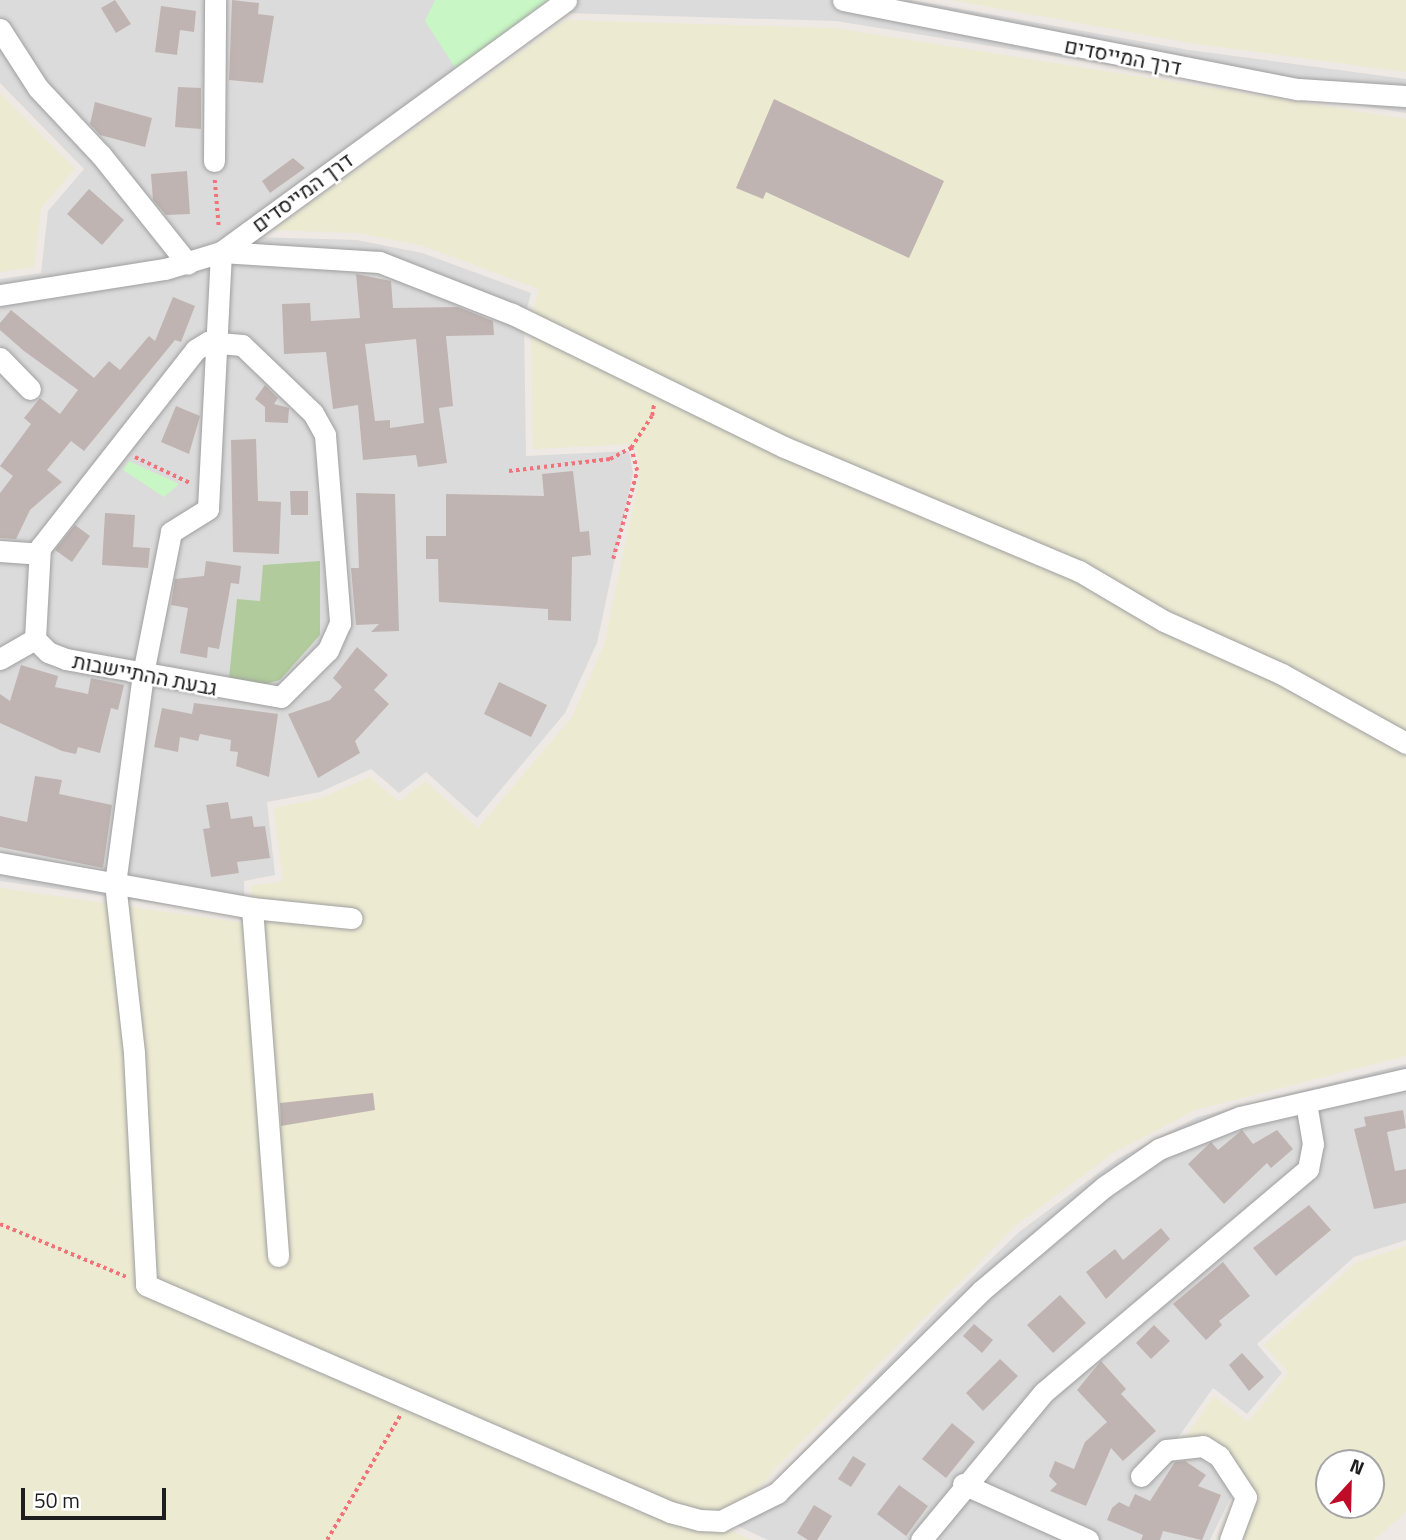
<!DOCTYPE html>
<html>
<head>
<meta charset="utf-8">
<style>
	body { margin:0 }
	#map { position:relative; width:1406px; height:1540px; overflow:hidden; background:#eee9e4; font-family:"Titillium Web",Heebo,sans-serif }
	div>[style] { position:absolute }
	.residential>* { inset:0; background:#dcdbdb }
	.farmland>* { inset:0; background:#ecead1 }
	.forest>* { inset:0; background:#b1cb9c }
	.park>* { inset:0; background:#c8f6c4 }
	.building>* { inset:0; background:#bfb4b1 }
	.path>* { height:3.5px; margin-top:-1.75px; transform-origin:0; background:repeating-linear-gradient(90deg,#f17279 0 3.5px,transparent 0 7px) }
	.roads { filter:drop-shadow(0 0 2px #9f9f9f) drop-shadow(0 0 2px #9f9f9f) }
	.minor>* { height:21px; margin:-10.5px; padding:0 10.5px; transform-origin:10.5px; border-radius:10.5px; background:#fff }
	span { translate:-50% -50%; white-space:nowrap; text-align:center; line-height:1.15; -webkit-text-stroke:5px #fff; paint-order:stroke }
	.street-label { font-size:21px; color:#1e1e1e }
	.north { position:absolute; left:1315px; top:1449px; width:70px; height:70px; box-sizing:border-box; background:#fff; border:2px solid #a5a5a5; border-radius:50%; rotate:22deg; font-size:19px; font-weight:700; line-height:28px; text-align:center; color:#1e1e1e }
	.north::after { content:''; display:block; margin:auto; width:24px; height:32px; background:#c00c28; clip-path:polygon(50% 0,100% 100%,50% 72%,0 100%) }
	.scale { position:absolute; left:21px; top:1488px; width:145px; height:32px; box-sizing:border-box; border:4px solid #1e1e1e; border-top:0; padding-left:9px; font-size:21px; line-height:24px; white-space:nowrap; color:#1e1e1e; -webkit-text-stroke:5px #fff; paint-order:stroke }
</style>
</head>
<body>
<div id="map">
	<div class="residential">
		<i style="clip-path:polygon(0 0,911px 0,1189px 50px,1406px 79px,1406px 113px,836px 21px,564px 13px,254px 237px,357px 240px,422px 253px,531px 293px,524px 320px,526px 456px,629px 451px,633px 473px,597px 643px,565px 713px,477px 818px,426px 772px,399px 793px,371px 769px,320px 792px,267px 802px,275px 875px,244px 881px,245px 916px,0 881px,0 279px,41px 273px,48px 211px,84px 169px,0 83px)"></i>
		<i style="clip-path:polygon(1406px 1064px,1406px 1240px,1354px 1257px,1257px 1344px,1282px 1373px,1247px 1414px,1213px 1388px,1175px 1442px,1238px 1483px,1210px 1540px,768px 1540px,738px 1526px,780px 1475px,938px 1310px,1019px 1232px,1117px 1159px,1197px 1117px)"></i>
	</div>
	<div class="farmland">
		<i style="clip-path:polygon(950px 0,1406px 0,1406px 72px,1190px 43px)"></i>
		<i style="clip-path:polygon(566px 20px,835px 28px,1406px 119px,1406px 1056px,1195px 1110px,1113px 1153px,1015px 1226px,774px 1470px,727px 1529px,751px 1540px,0 1540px,0 888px,251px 924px,251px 886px,283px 881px,274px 808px,322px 798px,370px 777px,399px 802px,425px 781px,478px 828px,572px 717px,604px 645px,640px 473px,635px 444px,533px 449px,531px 321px,539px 289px,424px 246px,358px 233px,273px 230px)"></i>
		<i style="clip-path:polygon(0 93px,75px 169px,41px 208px,34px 267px,0 272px)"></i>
		<i style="clip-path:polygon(evenodd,1406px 1246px,1406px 1512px,1374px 1540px,1217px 1540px,1245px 1481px,1183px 1441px,1214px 1396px,1248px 1422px,1289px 1373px,1264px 1345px,1357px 1262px,1406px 1246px,1329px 1463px,1371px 1463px,1371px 1505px,1329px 1505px,1329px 1463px)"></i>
	</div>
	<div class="forest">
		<i style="clip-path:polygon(320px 561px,320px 635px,280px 680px,258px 686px,229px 678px,237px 599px,260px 601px,263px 565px)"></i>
	</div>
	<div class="park">
		<i style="clip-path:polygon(435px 0,550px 0,456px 69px,425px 21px)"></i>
		<i style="clip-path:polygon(129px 461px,179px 484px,164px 497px,123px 470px)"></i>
	</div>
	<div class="building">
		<i style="clip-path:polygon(115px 0,131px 24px,116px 33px,101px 8px)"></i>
		<i style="clip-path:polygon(232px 0,259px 3px,258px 14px,274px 16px,263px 83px,229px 80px)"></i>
		<i style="clip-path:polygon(161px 6px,196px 11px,194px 32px,180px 30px,177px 55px,155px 52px)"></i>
		<i style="clip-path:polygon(178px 87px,201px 88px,201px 129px,175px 127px)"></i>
		<i style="clip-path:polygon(774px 99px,944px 181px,909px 258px,766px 192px,763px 199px,736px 188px)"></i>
		<i style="clip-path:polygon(95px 102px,152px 118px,145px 147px,100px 135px,90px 124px)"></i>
		<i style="clip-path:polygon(293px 158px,305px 168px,270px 193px,262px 181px)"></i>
		<i style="clip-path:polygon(187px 171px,190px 214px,166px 215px,153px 200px,151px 174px)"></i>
		<i style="clip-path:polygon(89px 189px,124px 220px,102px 245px,67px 214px)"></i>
		<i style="clip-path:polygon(evenodd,356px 274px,391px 281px,393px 308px,458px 307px,493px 321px,494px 335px,446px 336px,453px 406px,439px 408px,447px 463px,418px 467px,416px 455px,363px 460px,358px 405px,333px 409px,326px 352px,284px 354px,282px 304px,310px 303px,311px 321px,360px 318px,356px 274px,416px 339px,424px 423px,390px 428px,390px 420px,375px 421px,365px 344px,416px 339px)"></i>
		<i style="clip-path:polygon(173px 297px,195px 306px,181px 342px,175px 340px,84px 451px,71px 441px,47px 470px,62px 482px,30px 510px,16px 539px,0 538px,0 493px,13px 476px,0 466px,31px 424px,24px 418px,40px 398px,60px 414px,78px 390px,24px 351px,0 330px,0 323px,11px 310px,94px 378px,109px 361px,120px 370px,149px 336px,155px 341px)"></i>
		<i style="clip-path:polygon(265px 385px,278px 398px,274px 404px,289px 408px,288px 423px,265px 422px,265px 407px,255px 399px)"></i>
		<i style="clip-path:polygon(176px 406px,200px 416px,189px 454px,161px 442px)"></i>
		<i style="clip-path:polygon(256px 439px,258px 501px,281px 502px,279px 554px,233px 552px,231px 440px)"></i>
		<i style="clip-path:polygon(573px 471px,580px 532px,589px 531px,591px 555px,572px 557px,571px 621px,548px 620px,548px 609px,439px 602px,438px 559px,426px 559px,426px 536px,446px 536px,446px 494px,544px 496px,542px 474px)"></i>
		<i style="clip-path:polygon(290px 491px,308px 491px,308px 515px,291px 515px)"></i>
		<i style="clip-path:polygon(356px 493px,395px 494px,399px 631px,371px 632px,379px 624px,356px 625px,351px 568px,359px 568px)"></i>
		<i style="clip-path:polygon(105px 513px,135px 515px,133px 547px,150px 548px,148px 568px,102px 565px)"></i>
		<i style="clip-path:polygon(75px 525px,90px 536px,72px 562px,55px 550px)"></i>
		<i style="clip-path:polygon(206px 561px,241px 566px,239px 584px,231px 583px,219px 649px,208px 647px,207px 658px,180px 653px,188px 608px,171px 605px,175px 579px,204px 576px)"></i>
		<i style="clip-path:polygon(357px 647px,388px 675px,374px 690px,389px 704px,355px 741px,360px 753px,318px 778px,288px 714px,330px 700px,342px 687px,333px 678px)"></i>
		<i style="clip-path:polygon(21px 665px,58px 676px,55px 687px,88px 694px,91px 678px,124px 685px,118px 710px,111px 708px,100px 753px,78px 747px,76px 754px,62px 751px,0 723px,0 694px,10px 701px)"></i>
		<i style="clip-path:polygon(499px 682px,547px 705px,531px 737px,484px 714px)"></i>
		<i style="clip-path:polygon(194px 703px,278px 714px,269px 777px,236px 766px,238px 752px,230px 751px,231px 740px,200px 734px,198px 741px,180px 737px,178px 752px,154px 747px,162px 708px,192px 714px)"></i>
		<i style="clip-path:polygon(35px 776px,62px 780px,59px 794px,112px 805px,103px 868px,0 847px,0 816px,27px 822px)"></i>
		<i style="clip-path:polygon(228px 802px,231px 819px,252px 816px,254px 827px,265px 826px,270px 858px,237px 862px,239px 873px,211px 877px,203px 829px,210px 828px,206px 805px)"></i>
		<i style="clip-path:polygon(373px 1093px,375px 1110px,281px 1126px,280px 1103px)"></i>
		<i style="clip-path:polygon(1403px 1110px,1406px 1128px,1387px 1132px,1395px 1171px,1406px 1169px,1406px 1203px,1374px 1209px,1354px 1129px,1366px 1126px,1364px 1117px)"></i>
		<i style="clip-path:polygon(1242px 1130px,1253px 1144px,1277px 1130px,1293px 1149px,1271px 1168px,1267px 1163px,1224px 1204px,1188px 1164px,1211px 1142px,1218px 1150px)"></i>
		<i style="clip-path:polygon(1309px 1205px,1331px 1230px,1276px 1276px,1253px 1248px)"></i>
		<i style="clip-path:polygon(1161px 1228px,1170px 1239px,1106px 1299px,1086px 1272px,1115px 1249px,1123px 1260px)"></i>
		<i style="clip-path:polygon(1223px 1262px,1250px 1296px,1219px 1321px,1222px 1325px,1206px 1340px,1173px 1304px)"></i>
		<i style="clip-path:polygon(1060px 1295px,1086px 1323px,1053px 1353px,1027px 1325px)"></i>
		<i style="clip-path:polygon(974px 1324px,993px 1340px,982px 1353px,963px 1336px)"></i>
		<i style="clip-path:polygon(1154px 1325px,1170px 1341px,1151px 1359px,1136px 1343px)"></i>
		<i style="clip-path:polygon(1242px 1353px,1264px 1377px,1249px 1391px,1229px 1365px)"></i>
		<i style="clip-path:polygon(1000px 1359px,1018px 1376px,983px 1411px,966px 1393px)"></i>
		<i style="clip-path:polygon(1101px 1361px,1126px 1389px,1121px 1394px,1156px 1431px,1123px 1461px,1111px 1448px,1086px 1506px,1050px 1491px,1057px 1484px,1049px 1476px,1055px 1461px,1074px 1469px,1085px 1442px,1107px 1422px,1077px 1390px)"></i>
		<i style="clip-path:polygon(952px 1423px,975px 1442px,946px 1478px,922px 1459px)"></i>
		<i style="clip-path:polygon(853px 1456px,866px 1464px,851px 1487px,838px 1479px)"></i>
		<i style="clip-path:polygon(1185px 1461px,1206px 1475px,1198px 1486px,1221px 1495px,1202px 1540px,1163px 1531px,1160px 1540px,1141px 1540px,1143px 1535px,1107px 1520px,1112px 1508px,1119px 1502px,1129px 1507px,1135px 1494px,1150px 1501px,1175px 1462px)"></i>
		<i style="clip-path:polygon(899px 1485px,928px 1506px,906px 1536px,877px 1514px)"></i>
		<i style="clip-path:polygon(814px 1505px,832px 1516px,817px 1540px,808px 1540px,797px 1533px)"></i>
	</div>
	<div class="path">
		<i style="left:215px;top:180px;width:48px;rotate:85.2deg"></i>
		<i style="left:135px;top:457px;width:63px;rotate:25.3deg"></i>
		<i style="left:509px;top:471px;width:102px;rotate:-6.8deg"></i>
		<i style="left:610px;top:459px;width:24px;rotate:-28deg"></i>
		<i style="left:631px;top:448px;width:38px;rotate:-57deg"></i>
		<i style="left:652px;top:416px;width:12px;rotate:-81deg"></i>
		<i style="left:613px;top:559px;width:91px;rotate:-74.7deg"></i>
		<i style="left:637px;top:471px;width:24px;rotate:-105deg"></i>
		<i style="left:0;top:1224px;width:138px;rotate:22.7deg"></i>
		<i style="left:327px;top:1540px;width:146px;rotate:-59.6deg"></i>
	</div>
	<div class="roads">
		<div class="minor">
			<i style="left:843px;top:0;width:464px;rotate:11.1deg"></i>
			<i style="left:1298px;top:89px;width:108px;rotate:3.7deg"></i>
			<i style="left:0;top:29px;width:70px;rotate:57.2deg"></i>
			<i style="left:38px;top:88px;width:92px;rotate:46.8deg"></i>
			<i style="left:101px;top:155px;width:139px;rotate:51.4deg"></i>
			<i style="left:214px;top:161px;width:161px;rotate:-89.6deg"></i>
			<i style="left:0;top:295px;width:167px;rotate:-9deg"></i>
			<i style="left:165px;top:269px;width:59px;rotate:-16.9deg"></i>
			<i style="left:221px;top:252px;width:427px;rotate:-36.1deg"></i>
			<i style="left:208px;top:342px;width:34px;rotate:5deg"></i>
			<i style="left:242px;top:345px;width:98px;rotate:43.8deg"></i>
			<i style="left:313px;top:413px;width:25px;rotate:61deg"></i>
			<i style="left:325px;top:435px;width:189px;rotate:85.4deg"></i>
			<i style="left:340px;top:623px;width:30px;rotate:114deg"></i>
			<i style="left:328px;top:650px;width:66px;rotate:135deg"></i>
			<i style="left:281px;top:697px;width:218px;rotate:-170deg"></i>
			<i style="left:66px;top:659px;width:19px;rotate:-159deg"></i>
			<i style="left:48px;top:652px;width:18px;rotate:-135deg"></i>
			<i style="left:35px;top:639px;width:91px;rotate:-86.9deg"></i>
			<i style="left:40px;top:548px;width:251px;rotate:-51.9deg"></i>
			<i style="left:195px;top:350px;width:15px;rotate:-32deg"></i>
			<i style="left:0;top:358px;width:43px;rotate:45.9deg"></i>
			<i style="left:0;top:551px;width:39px;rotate:4deg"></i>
			<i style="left:0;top:659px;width:40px;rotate:-29.7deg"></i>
			<i style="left:1406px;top:743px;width:142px;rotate:-150.9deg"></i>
			<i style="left:1282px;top:674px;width:129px;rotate:-155.8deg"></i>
			<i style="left:1164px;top:621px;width:99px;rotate:-149.5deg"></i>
			<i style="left:1079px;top:571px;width:320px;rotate:-157.2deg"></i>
			<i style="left:784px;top:447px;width:303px;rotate:-153.9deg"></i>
			<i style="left:512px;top:314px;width:143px;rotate:-158.6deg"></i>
			<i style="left:379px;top:262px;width:158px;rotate:-176.4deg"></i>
			<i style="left:221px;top:252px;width:257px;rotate:92.9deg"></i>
			<i style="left:208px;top:509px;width:44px;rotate:148.1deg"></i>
			<i style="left:171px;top:532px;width:145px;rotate:101.2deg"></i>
			<i style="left:143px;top:674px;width:211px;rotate:97.6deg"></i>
			<i style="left:115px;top:883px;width:171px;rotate:83.6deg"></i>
			<i style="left:134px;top:1053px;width:232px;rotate:87deg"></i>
			<i style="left:146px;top:1285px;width:571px;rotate:23.42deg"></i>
			<i style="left:670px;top:1512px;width:31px;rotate:15deg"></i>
			<i style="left:700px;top:1520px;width:21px;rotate:3deg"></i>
			<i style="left:721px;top:1521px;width:63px;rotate:-26.6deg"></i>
			<i style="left:777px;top:1493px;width:287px;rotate:-44.7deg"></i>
			<i style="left:981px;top:1291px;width:161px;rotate:-40.2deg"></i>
			<i style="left:1104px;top:1187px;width:67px;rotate:-34.6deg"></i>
			<i style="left:1159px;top:1149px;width:87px;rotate:-21.6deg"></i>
			<i style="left:1240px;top:1117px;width:170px;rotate:-12.9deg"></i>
			<i style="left:0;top:863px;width:256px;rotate:10.1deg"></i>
			<i style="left:252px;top:908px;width:100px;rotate:5.8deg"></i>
			<i style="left:252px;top:908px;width:349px;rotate:85.7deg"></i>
			<i style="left:1141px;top:1476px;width:36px;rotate:-46deg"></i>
			<i style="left:1166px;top:1450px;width:37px;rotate:-6deg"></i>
			<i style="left:1203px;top:1446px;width:19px;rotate:32deg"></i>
			<i style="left:1219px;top:1456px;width:49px;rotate:56.6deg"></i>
			<i style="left:1246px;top:1497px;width:46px;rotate:110.4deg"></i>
			<i style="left:963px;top:1484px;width:137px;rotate:24.1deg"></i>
			<i style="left:921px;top:1540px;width:192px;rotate:-50.3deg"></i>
			<i style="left:1044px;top:1392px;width:346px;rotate:-40.2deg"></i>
			<i style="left:1308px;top:1169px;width:25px;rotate:-79deg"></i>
			<i style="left:1313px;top:1144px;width:42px;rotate:-99.7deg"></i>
		</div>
	</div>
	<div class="street-label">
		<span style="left:1123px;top:56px;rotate:11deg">דרך המייסדים</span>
		<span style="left:302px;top:192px;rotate:-36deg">דרך המייסדים</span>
		<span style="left:145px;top:674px;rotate:11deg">גבעת ההתיישבות</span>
	</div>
	<div class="north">N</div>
	<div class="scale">50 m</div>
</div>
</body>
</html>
